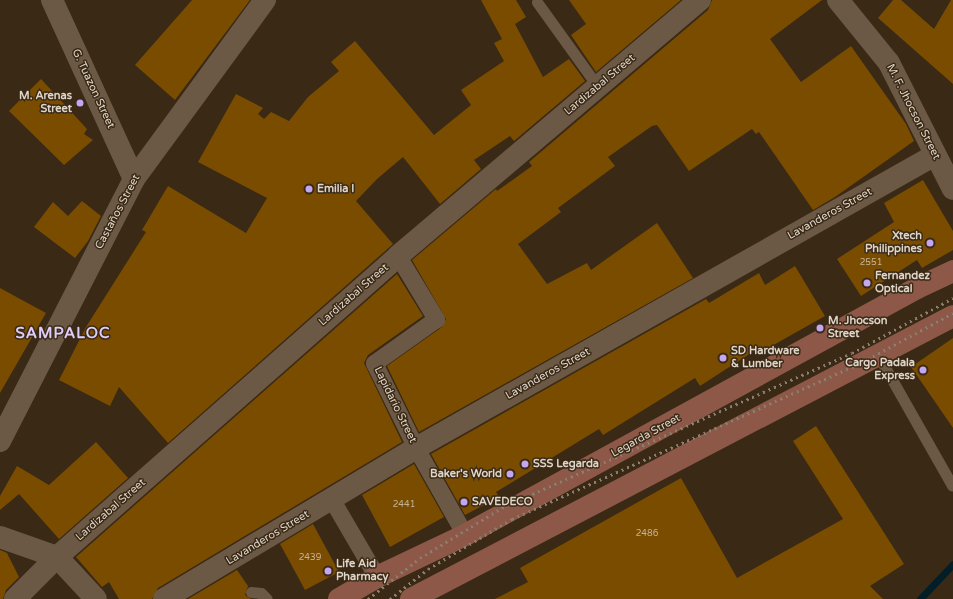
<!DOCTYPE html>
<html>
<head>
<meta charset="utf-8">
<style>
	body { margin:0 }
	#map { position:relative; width:953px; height:599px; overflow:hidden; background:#392915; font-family:"Varela Round",sans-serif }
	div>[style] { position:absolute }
	.stream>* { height:7px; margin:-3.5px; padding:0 3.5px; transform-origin:3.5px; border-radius:3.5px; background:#021f29 }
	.building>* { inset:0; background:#7a4c00 }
	.service>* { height:11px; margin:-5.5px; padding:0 5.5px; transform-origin:5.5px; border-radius:5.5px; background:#6c5945 }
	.pedestrian>* { height:17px; margin:-8.5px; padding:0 8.5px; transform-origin:8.5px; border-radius:8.5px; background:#6c5945 }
	.minor>* { height:22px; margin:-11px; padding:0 11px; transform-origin:11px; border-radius:11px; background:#6c5945 }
	.tertiary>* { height:22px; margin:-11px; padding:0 11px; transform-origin:11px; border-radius:11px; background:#6c5945 }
	.secondary>* { height:22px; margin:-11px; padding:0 11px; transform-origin:11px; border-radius:11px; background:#8d5848 }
	.rail>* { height:3px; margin-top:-1.5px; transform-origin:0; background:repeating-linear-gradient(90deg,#8b7e6e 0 2px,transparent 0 6px) }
	.dots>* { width:11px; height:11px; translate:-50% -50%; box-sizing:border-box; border:2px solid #392915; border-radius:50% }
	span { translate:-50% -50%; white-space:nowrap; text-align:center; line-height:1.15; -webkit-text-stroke:3px #392915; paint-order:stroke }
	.number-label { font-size:9px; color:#c6b397 }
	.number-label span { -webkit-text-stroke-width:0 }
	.street-label { font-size:11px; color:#dfd5c9 }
	.poi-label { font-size:11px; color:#dfd5c9; font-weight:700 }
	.right { translate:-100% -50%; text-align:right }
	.left { translate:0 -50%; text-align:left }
	.district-label { font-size:15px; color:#decdf7; font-weight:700; letter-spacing:1px }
</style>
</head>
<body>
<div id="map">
	<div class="stream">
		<i style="left:920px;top:599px;width:48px;rotate:-46.7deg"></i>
	</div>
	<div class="building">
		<i style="clip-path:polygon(192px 0,250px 0,175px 100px,135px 65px)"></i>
		<i style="clip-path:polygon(481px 0,516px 0,526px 17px,515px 24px,543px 77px,569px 59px,585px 81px,514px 141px,510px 136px,474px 160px,481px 169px,440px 204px,403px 157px,377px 179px,356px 201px,393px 244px,168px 443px,119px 387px,110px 406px,59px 380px,86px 327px,146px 232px,142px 230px,168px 186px,246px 233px,267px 198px,198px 162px,236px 94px,263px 108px,258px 114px,264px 119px,271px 112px,289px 121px,308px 97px,339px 71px,331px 62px,355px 41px,434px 135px,471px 105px,461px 90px,504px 61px,494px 43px,502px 39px)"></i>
		<i style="clip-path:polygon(569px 0,681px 0,596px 72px,571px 35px,586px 24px)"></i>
		<i style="clip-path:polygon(712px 0,822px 0,770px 39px,801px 82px,851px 46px,906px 124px,914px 141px,835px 197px,813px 210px,759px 132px,756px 134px,752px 129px,689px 171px,657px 125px,652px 126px,608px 157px,615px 166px,558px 208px,561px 212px,518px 244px,547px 284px,587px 263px,591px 270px,657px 223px,693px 278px,419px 432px,387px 366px,442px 327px,446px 319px,412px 260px,496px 189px,497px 191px,532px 166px,529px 162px,708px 10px)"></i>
		<i style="clip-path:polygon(893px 0,901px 0,934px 29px,951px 0,953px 0,953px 84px,878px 18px)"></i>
		<i style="clip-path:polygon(41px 79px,87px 129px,84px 134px,93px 140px,64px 165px,9px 111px)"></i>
		<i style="clip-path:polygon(923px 180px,953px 231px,953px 250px,922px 268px,917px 260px,861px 296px,837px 259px,894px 222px,884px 203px)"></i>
		<i style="clip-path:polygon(82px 201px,101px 216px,88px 241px,75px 258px,34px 227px,53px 202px,68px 216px)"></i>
		<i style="clip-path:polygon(795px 266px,825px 316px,756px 355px,754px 351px,700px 386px,695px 378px,603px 435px,599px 429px,496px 492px,499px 497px,465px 515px,431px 454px,706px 299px,709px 303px,759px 273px,765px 285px)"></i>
		<i style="clip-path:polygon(397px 274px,423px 316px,368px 355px,364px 363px,402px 442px,158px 588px,152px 599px,119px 599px,109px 582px,102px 587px,76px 557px)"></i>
		<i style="clip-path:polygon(0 288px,46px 313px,0 393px)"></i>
		<i style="clip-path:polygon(953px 338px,953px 428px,911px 367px)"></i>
		<i style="clip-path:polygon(816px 426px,904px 564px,870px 586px,883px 599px,495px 599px,528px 582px,520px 568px,681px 478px,737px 578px,843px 519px,793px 441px)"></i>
		<i style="clip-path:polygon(96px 442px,128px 478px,59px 539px,19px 494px,0 510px,0 496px,17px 466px,49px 485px)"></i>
		<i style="clip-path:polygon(414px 464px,444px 517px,390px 547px,362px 495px)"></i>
		<i style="clip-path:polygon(313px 524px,339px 572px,305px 590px,280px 544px)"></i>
		<i style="clip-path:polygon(0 550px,7px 553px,19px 577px,6px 590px,3px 599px,0 599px)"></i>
		<i style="clip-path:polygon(237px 570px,248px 586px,245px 595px,251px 599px,188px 599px)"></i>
	</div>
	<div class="service">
		<i style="left:537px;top:2px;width:105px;rotate:54.3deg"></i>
		<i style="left:878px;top:355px;width:150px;rotate:60.4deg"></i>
		<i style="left:251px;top:592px;width:10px;rotate:6deg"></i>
		<i style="left:261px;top:593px;width:8px;rotate:45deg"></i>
	</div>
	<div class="pedestrian">
		<i style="left:398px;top:256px;width:74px;rotate:58.9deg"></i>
		<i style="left:436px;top:319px;width:76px;rotate:144.6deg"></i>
		<i style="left:374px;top:363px;width:95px;rotate:63.7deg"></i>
		<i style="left:416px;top:448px;width:100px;rotate:60.6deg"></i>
		<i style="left:332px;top:500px;width:89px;rotate:59.7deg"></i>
	</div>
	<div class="minor">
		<i style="left:52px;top:0;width:197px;rotate:65.4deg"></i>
		<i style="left:0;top:441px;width:294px;rotate:-62.9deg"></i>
		<i style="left:134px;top:179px;width:222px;rotate:-53.8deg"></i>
		<i style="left:0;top:537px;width:60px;rotate:19.3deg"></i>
		<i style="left:57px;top:557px;width:57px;rotate:47.1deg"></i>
		<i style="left:15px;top:599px;width:59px;rotate:-45deg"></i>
		<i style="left:57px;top:557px;width:455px;rotate:-41.4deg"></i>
		<i style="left:398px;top:256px;width:396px;rotate:-40.3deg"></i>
		<i style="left:164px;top:599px;width:294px;rotate:-30.9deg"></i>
		<i style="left:416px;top:448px;width:596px;rotate:-29.45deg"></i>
	</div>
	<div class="tertiary">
		<i style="left:838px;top:0;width:81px;rotate:51deg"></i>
		<i style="left:889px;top:63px;width:141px;rotate:63.1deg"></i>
	</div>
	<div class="secondary">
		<i style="left:339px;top:599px;width:44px;rotate:-30.1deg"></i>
		<i style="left:377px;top:577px;width:98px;rotate:-25.5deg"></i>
		<i style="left:465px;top:535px;width:515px;rotate:-28.65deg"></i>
		<i style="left:917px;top:288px;width:40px;rotate:-25deg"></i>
		<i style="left:411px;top:599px;width:611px;rotate:-27.57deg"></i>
	</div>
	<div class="rail">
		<i style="left:368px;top:599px;width:66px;rotate:-38.3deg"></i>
		<i style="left:420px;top:558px;width:100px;rotate:-31.5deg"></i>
		<i style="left:505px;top:506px;width:379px;rotate:-23.8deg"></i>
		<i style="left:852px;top:353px;width:115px;rotate:-28.6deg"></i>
		<i style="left:390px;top:599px;width:48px;rotate:-38.3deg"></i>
		<i style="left:428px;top:569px;width:98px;rotate:-30.8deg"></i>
		<i style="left:512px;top:519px;width:378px;rotate:-24.1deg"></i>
		<i style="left:857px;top:365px;width:109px;rotate:-28.4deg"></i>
	</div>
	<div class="dots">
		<i style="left:80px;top:103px;background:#c5a6f0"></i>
		<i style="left:309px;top:189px;background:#c5a6f0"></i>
		<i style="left:930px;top:243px;background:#c5a6f0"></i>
		<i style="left:867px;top:283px;background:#c5a6f0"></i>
		<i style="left:820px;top:328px;background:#c5a6f0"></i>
		<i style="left:723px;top:358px;background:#c5a6f0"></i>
		<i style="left:923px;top:370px;background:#c5a6f0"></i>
		<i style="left:525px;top:464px;background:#c5a6f0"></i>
		<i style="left:510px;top:474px;background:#c5a6f0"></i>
		<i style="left:464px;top:502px;background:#c5a6f0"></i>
		<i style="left:328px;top:571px;background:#c5a6f0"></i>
	</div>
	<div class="number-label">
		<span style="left:871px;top:263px">2551</span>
		<span style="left:404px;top:505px">2441</span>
		<span style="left:647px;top:534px">2486</span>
		<span style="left:310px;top:558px">2439</span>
	</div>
	<div class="street-label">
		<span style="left:600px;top:85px;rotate:-40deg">Lardizabal Street</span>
		<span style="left:93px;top:89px;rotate:65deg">G. Tuazon Street</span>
		<span style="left:913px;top:112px;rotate:63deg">M. F. Jhocson Street</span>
		<span style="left:118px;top:212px;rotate:-62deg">Castaños Street</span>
		<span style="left:830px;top:214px;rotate:-29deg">Lavanderos Street</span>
		<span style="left:354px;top:295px;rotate:-41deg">Lardizabal Street</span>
		<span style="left:548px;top:374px;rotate:-29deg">Lavanderos Street</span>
		<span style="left:395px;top:405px;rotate:64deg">Lapidario Street</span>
		<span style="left:646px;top:436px;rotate:-29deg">Legarda Street</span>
		<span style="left:111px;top:510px;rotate:-41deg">Lardizabal Street</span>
		<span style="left:268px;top:538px;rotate:-31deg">Lavanderos Street</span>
	</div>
	<div class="poi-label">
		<span class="right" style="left:72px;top:103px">M. Arenas<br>Street</span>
		<span class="left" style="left:317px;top:189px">Emilia I</span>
		<span class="right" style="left:922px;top:243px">Xtech<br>Philippines</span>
		<span class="left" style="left:875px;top:283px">Fernandez<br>Optical</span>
		<span class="left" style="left:828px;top:328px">M. Jhocson<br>Street</span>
		<span class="left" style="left:731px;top:358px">SD Hardware<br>&amp; Lumber</span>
		<span class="right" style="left:915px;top:370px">Cargo Padala<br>Express</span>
		<span class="left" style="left:533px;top:464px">SSS Legarda</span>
		<span class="right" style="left:502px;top:474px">Baker's World</span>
		<span class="left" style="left:472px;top:502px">SAVEDECO</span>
		<span class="left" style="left:336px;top:571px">Life Aid<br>Pharmacy</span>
	</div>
	<div class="district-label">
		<span style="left:63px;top:334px">SAMPALOC</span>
	</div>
</div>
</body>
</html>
